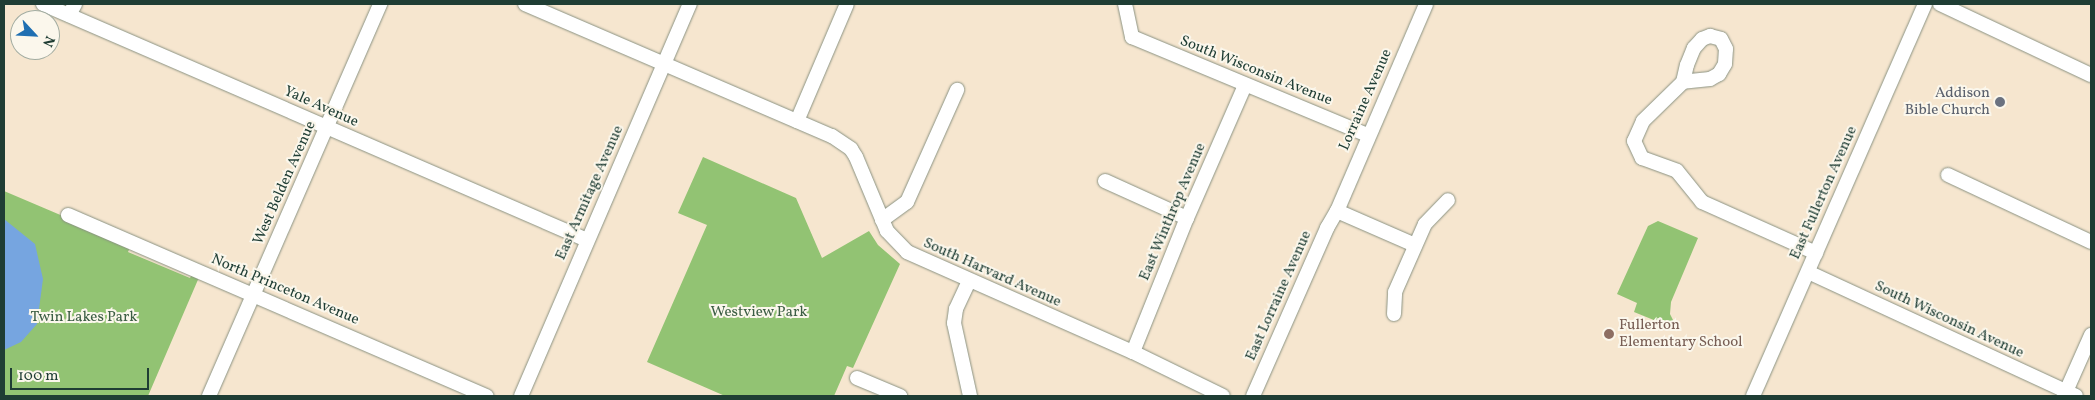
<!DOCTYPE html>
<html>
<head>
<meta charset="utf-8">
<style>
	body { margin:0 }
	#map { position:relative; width:2095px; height:400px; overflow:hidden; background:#f6e6cf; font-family:Vollkorn,serif }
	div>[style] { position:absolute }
	.green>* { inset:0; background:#92c373 }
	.water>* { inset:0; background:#76a5e0 }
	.roads { filter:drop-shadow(0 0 1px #8a9282) drop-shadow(0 0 1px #8a9282) }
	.minor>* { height:14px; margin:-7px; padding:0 7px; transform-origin:7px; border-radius:7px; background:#fff }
	.dots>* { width:14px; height:14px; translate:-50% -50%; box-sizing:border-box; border:2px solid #fbf7ec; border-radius:50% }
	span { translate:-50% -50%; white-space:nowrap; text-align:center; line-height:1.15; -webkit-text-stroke:4px #fbf7ec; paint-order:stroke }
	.street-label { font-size:15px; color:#1f3d34 }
	.worship-label { font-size:15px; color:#5b616d }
	.right { translate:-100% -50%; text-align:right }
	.park-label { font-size:15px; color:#3c5e44 }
	.education-label { font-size:15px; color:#785e54 }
	.left { translate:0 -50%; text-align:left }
	.frame { position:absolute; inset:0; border:5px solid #1f3d34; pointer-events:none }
	.north { position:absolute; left:10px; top:10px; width:50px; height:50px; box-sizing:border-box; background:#fbf7ec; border:1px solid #a3ada2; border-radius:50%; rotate:115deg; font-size:14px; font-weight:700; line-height:20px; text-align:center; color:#1f3d34 }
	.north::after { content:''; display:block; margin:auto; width:18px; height:22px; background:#1f6fb2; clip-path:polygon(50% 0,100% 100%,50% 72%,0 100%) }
	.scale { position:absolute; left:10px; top:368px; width:139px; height:22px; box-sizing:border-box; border:2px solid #1f3d34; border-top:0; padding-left:6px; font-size:15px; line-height:18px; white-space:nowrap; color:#1f3d34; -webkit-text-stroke:4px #fbf7ec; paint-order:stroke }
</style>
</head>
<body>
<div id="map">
	<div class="green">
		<i style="clip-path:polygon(703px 157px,796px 198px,822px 258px,869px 231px,878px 245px,900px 264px,853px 368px,847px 366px,834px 396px,725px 396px,647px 362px,707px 225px,678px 213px)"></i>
		<i style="clip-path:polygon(4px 191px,131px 245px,128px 252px,190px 278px,193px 272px,200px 275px,148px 396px,4px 396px)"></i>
		<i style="clip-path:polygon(1658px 221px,1698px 238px,1671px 302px,1670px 314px,1674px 322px,1666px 325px,1634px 312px,1637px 303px,1617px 294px,1648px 226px)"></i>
	</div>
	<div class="water">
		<i style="clip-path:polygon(4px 219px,35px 244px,43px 279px,37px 324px,21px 342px,4px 350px)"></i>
	</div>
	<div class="roads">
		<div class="minor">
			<i style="left:43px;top:4px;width:593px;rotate:23.45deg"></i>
			<i style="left:525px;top:4px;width:334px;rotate:23.3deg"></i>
			<i style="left:832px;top:136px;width:23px;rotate:34deg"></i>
			<i style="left:851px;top:149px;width:9px;rotate:58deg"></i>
			<i style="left:856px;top:157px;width:80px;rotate:67.3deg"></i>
			<i style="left:887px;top:231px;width:29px;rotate:46deg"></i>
			<i style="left:907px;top:252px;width:247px;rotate:23.9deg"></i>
			<i style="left:1133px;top:352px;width:100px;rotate:26.1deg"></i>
			<i style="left:1125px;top:4px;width:34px;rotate:78deg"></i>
			<i style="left:1132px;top:37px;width:256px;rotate:22.6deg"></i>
			<i style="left:1940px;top:4px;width:167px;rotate:25.2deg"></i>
			<i style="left:69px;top:15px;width:13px;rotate:-61deg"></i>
			<i style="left:1710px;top:36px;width:11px;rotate:15deg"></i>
			<i style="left:1721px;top:39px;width:11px;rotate:63deg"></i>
			<i style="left:1726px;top:49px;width:15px;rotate:94deg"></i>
			<i style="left:1725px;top:64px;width:12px;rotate:121deg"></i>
			<i style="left:1719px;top:74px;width:10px;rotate:151deg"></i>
			<i style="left:1710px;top:79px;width:27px;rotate:174deg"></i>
			<i style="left:1683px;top:82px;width:17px;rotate:-77deg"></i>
			<i style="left:1687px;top:65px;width:18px;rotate:-68deg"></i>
			<i style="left:1694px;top:48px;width:12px;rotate:-48deg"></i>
			<i style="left:1702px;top:39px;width:9px;rotate:-21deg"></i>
			<i style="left:1683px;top:82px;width:56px;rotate:135.7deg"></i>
			<i style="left:1643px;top:121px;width:22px;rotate:114deg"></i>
			<i style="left:1634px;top:141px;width:19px;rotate:65deg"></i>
			<i style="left:1642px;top:158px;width:37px;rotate:20deg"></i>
			<i style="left:1677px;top:171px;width:40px;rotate:51deg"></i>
			<i style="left:1702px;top:202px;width:125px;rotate:24.1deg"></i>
			<i style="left:797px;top:121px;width:127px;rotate:-66.9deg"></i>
			<i style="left:1948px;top:175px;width:158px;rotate:25.1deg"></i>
			<i style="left:1105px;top:181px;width:90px;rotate:24.3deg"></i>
			<i style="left:1337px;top:211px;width:85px;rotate:23.6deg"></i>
			<i style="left:68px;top:215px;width:456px;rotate:23.4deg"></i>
			<i style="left:882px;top:220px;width:31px;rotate:-36deg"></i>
			<i style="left:907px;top:202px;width:123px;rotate:-65.9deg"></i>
			<i style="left:1808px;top:272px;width:295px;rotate:24.8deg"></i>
			<i style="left:969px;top:281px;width:31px;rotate:115deg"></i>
			<i style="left:956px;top:309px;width:14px;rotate:98deg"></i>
			<i style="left:954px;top:323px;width:75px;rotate:77.6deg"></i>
			<i style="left:1394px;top:314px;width:22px;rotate:-87deg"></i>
			<i style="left:1395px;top:292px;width:74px;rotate:-66.2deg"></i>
			<i style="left:1425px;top:224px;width:33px;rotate:-46deg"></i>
			<i style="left:1133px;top:352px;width:144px;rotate:-68.1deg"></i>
			<i style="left:1187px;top:218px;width:145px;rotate:-66.4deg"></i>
			<i style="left:857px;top:378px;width:47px;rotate:22.7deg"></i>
			<i style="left:209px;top:396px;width:428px;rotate:-66.4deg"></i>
			<i style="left:521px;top:396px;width:427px;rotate:-66.7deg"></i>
			<i style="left:1253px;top:396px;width:184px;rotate:-66.2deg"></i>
			<i style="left:1327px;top:228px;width:20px;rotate:-60deg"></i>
			<i style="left:1337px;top:211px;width:225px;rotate:-66.7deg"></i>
			<i style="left:1753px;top:396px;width:428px;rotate:-66.3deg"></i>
			<i style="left:2064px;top:396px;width:67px;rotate:-66.1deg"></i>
		</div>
	</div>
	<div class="dots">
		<i style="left:2000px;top:102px;background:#6b7280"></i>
		<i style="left:1609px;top:334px;background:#8d6e63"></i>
	</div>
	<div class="street-label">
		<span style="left:1256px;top:71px;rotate:22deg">South Wisconsin Avenue</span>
		<span style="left:1366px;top:100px;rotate:-66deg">Lorraine Avenue</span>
		<span style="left:321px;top:107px;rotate:24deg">Yale Avenue</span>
		<span style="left:285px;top:183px;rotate:-66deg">West Belden Avenue</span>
		<span style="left:590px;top:193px;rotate:-66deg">East Armitage Avenue</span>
		<span style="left:1824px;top:193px;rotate:-66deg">East Fullerton Avenue</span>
		<span style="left:1173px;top:212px;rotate:-67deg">East Winthrop Avenue</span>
		<span style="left:992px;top:273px;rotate:24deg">South Harvard Avenue</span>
		<span style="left:285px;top:290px;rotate:23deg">North Princeton Avenue</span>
		<span style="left:1279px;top:296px;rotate:-66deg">East Lorraine Avenue</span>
		<span style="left:1949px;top:320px;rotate:25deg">South Wisconsin Avenue</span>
	</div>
	<div class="worship-label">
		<span class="right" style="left:1990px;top:102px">Addison<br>Bible Church</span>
	</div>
	<div class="park-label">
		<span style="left:759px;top:313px">Westview Park</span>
		<span style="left:84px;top:318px">Twin Lakes Park</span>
	</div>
	<div class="education-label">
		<span class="left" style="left:1619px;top:334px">Fullerton<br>Elementary School</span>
	</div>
	<div class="frame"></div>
	<div class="north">N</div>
	<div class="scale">100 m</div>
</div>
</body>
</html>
